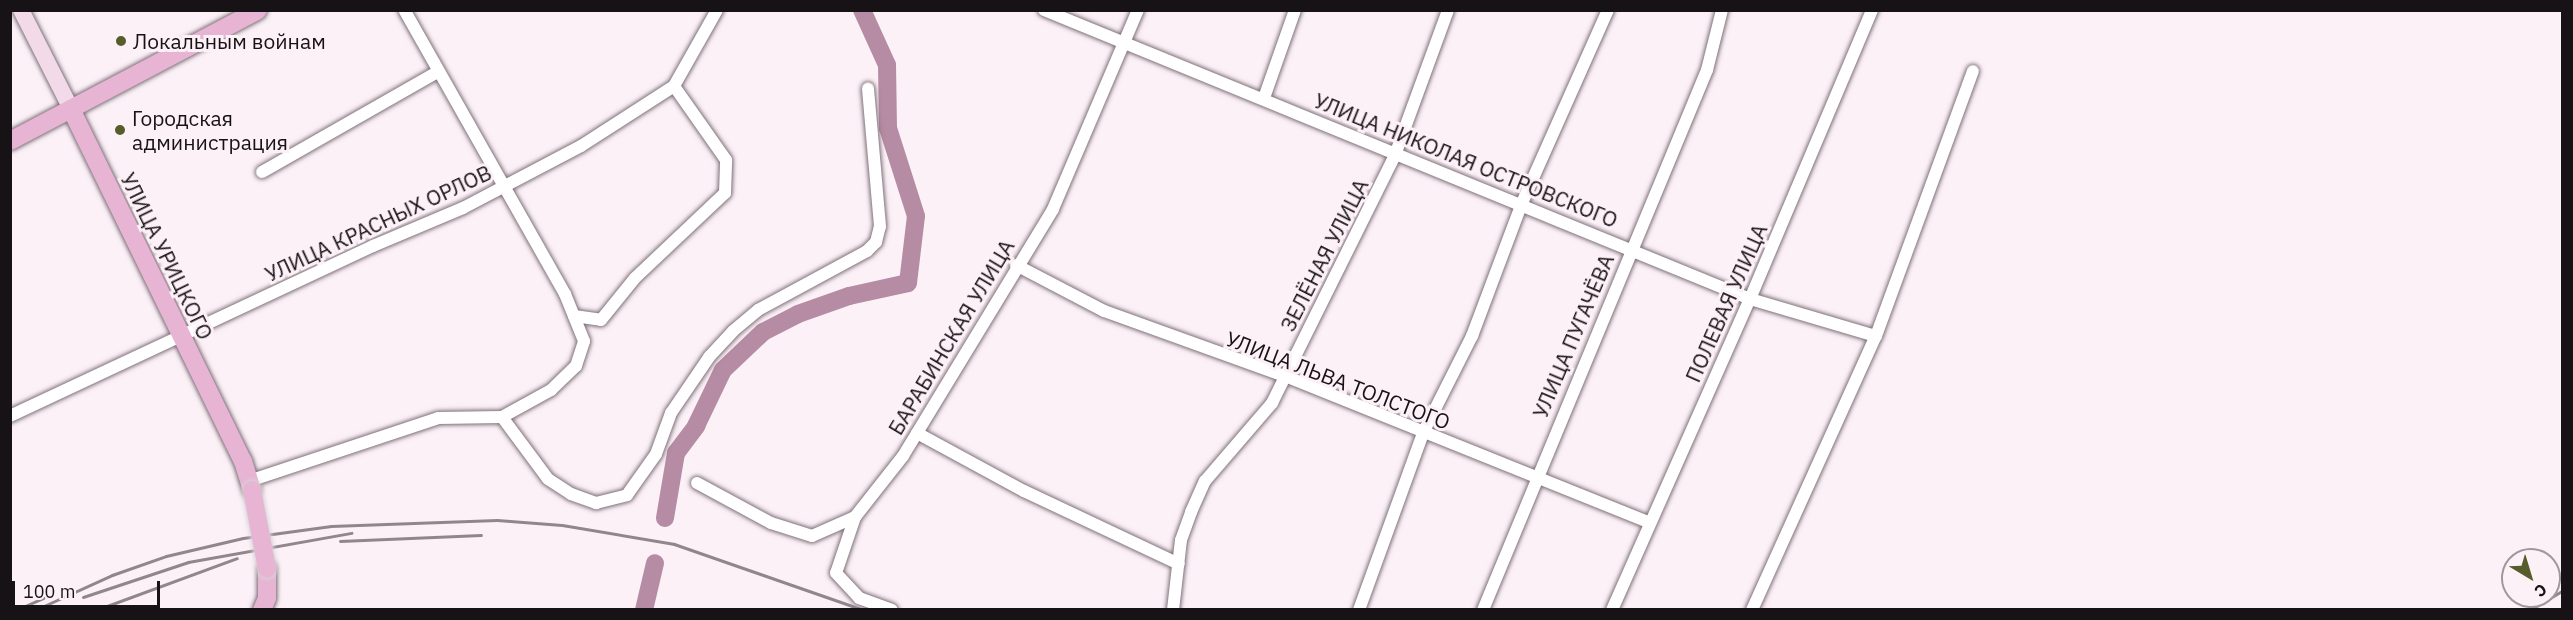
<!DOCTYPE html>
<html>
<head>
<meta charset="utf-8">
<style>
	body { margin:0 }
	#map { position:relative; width:2573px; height:620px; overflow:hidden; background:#fdf1f8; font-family:"IBM Plex Sans",sans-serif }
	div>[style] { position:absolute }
	.river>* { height:18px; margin:-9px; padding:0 9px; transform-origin:9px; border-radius:9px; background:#b68ba4 }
	.roads { filter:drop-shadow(0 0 2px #7e7179) drop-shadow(0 0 2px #7e7179) }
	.minor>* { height:12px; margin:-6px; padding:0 6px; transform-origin:6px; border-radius:6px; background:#fff }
	.secondary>* { height:16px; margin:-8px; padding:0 8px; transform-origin:8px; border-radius:8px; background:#f3dae9 }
	.primary>* { height:18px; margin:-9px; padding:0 9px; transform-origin:9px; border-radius:9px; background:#e7b4d4 }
	.rail>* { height:3px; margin:-1.5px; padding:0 1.5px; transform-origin:1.5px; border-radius:1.5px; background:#90878c }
	.bridges { filter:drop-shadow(0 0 2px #d5d4d5) drop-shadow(0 0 2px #d5d4d5) }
	.primary-bridge>* { height:18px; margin:-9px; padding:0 9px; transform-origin:9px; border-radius:9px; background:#e7b4d4 }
	.dots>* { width:16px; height:16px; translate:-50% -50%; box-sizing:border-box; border:3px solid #fdf1f8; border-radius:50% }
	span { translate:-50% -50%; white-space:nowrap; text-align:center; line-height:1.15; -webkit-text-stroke:6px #fdf1f8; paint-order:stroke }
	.poi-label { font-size:21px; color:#171215 }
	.left { translate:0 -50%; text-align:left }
	.street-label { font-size:21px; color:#171215 }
	.frame { position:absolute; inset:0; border:12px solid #171215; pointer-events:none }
	.north { position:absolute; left:2501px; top:548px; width:60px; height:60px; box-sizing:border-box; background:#fdf1f8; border:2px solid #a1989d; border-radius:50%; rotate:142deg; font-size:16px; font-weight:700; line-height:24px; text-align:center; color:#171215 }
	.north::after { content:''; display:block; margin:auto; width:21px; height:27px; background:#565d2b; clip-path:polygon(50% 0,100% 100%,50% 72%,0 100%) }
	.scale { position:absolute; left:12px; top:581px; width:148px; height:27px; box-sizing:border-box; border:3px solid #171215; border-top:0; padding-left:8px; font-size:18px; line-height:21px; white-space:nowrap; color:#171215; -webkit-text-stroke:4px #fdf1f8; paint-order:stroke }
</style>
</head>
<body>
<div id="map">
	<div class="river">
		<i style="left:665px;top:518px;width:66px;rotate:-80.4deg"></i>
		<i style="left:676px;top:453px;width:34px;rotate:-53deg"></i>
		<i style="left:696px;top:426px;width:62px;rotate:-64.3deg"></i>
		<i style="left:723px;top:370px;width:55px;rotate:-43.5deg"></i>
		<i style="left:763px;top:332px;width:39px;rotate:-27deg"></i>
		<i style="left:798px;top:314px;width:54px;rotate:-19.4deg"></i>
		<i style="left:849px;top:296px;width:60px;rotate:-12.4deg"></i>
		<i style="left:908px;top:283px;width:67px;rotate:-83.2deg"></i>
		<i style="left:916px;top:216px;width:92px;rotate:-107.7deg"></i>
		<i style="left:888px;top:128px;width:63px;rotate:-90.9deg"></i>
		<i style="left:887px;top:65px;width:60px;rotate:-114.4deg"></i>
		<i style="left:644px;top:610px;width:48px;rotate:-76.8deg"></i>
	</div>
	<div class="roads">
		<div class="minor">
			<i style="left:1044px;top:10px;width:763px;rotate:22.26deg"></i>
			<i style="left:1750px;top:299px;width:131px;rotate:16.4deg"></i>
			<i style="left:1264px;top:98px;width:93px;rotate:-70.6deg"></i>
			<i style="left:262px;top:172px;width:202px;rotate:-29.7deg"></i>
			<i style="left:1016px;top:265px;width:99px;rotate:27.6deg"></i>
			<i style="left:1104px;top:311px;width:192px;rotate:19.8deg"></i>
			<i style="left:1285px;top:376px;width:392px;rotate:21.9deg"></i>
			<i style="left:574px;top:316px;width:27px;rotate:8deg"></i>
			<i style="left:601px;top:320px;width:54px;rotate:-51deg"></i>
			<i style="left:635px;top:278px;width:124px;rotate:-43.4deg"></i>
			<i style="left:725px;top:193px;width:33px;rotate:-88deg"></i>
			<i style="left:726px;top:160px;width:90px;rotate:-125.1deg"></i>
			<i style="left:10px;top:416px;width:401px;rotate:-25.1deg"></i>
			<i style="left:373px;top:246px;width:98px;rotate:-22.9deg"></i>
			<i style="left:463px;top:208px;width:133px;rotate:-27.7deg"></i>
			<i style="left:581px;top:146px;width:111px;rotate:-32.8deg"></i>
			<i style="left:674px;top:86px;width:87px;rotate:-60.5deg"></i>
			<i style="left:502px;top:417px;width:77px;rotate:53.4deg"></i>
			<i style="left:548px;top:479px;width:27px;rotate:33deg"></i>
			<i style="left:571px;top:494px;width:27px;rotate:20deg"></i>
			<i style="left:596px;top:503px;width:32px;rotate:-14deg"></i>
			<i style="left:627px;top:495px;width:50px;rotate:-54.7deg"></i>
			<i style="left:656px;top:454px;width:44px;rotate:-69.9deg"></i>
			<i style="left:671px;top:413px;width:68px;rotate:-55.8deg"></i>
			<i style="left:709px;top:357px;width:35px;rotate:-47deg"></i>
			<i style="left:733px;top:331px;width:33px;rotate:-40deg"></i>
			<i style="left:758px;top:310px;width:124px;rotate:-28.4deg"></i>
			<i style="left:867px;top:251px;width:13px;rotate:-45deg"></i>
			<i style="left:876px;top:242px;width:16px;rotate:-76deg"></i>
			<i style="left:880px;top:226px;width:138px;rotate:-95deg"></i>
			<i style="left:917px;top:433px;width:122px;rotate:28.5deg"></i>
			<i style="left:1024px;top:491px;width:171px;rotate:25.2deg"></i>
			<i style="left:249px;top:481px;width:199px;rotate:-18.4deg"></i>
			<i style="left:438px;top:418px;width:64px;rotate:-0.9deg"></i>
			<i style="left:502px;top:417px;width:56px;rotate:-28.9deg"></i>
			<i style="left:551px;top:390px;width:35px;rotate:-44deg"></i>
			<i style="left:576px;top:366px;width:26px;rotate:-72deg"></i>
			<i style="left:584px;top:341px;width:51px;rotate:-112deg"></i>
			<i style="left:565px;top:294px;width:326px;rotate:-119.5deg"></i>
			<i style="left:697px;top:483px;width:84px;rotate:28.4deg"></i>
			<i style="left:771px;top:523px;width:43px;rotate:17.6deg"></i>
			<i style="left:812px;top:536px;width:47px;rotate:-23.8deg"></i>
			<i style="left:855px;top:517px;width:78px;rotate:-51.8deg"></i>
			<i style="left:903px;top:456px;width:289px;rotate:-58.7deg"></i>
			<i style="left:1053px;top:209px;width:216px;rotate:-66.9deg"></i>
			<i style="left:855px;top:517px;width:59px;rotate:108.7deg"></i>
			<i style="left:836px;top:573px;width:34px;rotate:47deg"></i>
			<i style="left:859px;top:598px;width:35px;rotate:20deg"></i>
			<i style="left:1173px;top:610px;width:70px;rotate:-83.5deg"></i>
			<i style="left:1181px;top:540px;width:30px;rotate:-70deg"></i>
			<i style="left:1191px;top:512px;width:34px;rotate:-66deg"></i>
			<i style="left:1205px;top:481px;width:103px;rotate:-49.3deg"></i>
			<i style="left:1272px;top:403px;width:277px;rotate:-63.6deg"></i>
			<i style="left:1395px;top:155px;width:154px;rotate:-69.9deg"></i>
			<i style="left:1359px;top:610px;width:188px;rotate:-70.1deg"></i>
			<i style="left:1423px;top:433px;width:109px;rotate:-63.2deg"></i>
			<i style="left:1472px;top:336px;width:142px;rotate:-69.4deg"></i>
			<i style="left:1522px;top:203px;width:211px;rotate:-66deg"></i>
			<i style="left:1483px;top:610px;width:585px;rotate:-67.47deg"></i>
			<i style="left:1707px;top:70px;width:62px;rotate:-76deg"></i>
			<i style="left:1612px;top:610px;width:340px;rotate:-66.1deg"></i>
			<i style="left:1750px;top:299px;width:314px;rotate:-67.1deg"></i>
			<i style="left:1752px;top:610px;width:301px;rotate:-65.7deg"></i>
			<i style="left:1876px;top:336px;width:282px;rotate:-69.9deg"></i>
		</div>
		<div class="secondary">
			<i style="left:21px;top:10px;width:111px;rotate:63.2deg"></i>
		</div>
		<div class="primary">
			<i style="left:71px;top:109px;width:392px;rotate:64deg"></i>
			<i style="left:243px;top:461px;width:30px;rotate:73deg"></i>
			<i style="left:10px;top:141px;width:280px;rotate:-27.8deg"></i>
			<i style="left:262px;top:610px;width:13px;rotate:-67deg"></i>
			<i style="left:267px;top:598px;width:29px;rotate:-90deg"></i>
		</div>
	</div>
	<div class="rail">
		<i style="left:340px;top:541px;width:141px;rotate:-2.4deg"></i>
		<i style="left:83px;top:597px;width:111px;rotate:-18.4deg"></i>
		<i style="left:188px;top:562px;width:166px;rotate:-10.1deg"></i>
		<i style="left:16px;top:610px;width:30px;rotate:-24deg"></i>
		<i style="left:35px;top:610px;width:85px;rotate:-24.4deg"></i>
		<i style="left:112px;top:575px;width:57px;rotate:-19.4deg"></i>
		<i style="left:166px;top:556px;width:79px;rotate:-13.2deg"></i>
		<i style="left:243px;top:538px;width:89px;rotate:-7.8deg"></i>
		<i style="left:331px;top:526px;width:166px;rotate:-2.1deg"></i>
		<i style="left:497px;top:520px;width:65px;rotate:4.4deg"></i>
		<i style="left:562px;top:525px;width:114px;rotate:9.6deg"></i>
		<i style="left:674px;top:544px;width:200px;rotate:19.2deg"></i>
		<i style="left:96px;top:610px;width:150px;rotate:-20.2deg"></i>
		<i style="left:2530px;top:610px;width:37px;rotate:-31deg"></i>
	</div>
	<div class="bridges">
		<div class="primary-bridge">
			<i style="left:252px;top:490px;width:80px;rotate:79.2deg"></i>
		</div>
	</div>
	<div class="dots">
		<i style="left:121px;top:41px;background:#565d2b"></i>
		<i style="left:120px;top:130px;background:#565d2b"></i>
	</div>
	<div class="poi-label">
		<span class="left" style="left:133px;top:41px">Локальным войнам</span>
		<span class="left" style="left:132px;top:130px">Городская<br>администрация</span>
	</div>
	<div class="street-label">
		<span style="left:1466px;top:160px;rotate:22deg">УЛИЦА НИКОЛАЯ ОСТРОВСКОГО</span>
		<span style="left:378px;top:223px;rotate:-25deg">УЛИЦА КРАСНЫХ ОРЛОВ</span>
		<span style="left:1324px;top:255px;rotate:-63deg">ЗЕЛЁНАЯ УЛИЦА</span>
		<span style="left:167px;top:256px;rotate:64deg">УЛИЦА УРИЦКОГО</span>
		<span style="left:1726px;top:303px;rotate:-66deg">ПОЛЕВАЯ УЛИЦА</span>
		<span style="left:1573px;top:336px;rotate:-67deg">УЛИЦА ПУГАЧЁВА</span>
		<span style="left:951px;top:337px;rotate:-59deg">БАРАБИНСКАЯ УЛИЦА</span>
		<span style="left:1338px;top:380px;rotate:21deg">УЛИЦА ЛЬВА ТОЛСТОГО</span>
	</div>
	<div class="frame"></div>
	<div class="north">С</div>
	<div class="scale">100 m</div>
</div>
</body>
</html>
